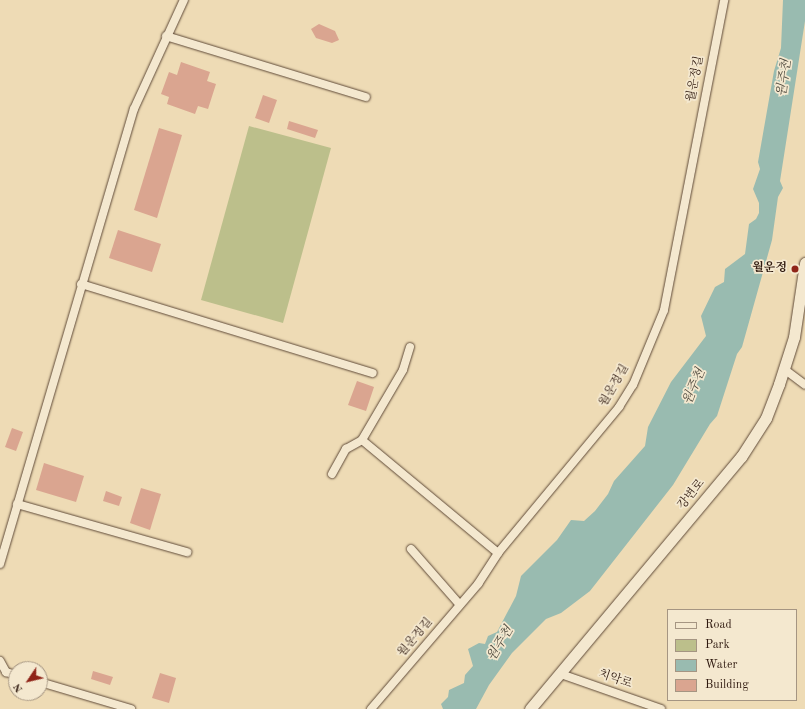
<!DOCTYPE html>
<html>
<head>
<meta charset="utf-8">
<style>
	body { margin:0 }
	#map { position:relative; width:805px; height:709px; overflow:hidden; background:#eedbb5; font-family:"Old Standard TT","Noto Serif KR",serif }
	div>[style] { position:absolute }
	.green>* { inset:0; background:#bcbf8b }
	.water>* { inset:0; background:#99bbb0 }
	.building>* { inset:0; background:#daa590 }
	.roads { filter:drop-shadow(0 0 1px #5f4a38) drop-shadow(0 0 1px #5f4a38) }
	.street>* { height:8px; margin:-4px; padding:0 4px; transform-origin:4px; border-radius:4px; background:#f4e8cf }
	.secondary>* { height:11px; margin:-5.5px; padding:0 5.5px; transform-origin:5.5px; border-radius:5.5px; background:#f4e8cf }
	.dots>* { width:11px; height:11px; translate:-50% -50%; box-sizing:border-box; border:2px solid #f4e8cf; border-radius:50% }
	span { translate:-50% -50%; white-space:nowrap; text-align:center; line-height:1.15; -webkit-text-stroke:3.5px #f4e8cf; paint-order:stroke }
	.street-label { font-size:12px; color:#2f190f }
	.poi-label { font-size:12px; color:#2f190f; font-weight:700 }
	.right { translate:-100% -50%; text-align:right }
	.water-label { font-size:13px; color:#4f4a3f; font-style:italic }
	.legend { position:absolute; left:667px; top:609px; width:130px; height:92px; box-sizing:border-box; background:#f4e8cf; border:1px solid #a59582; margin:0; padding:5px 7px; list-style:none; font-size:12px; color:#2f190f }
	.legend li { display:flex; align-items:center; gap:8px; height:20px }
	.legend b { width:20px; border:1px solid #a59582 }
	.north { position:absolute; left:8px; top:661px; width:40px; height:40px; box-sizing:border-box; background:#f4e8cf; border:1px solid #a59582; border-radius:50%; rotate:235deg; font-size:11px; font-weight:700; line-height:16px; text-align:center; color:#2f190f }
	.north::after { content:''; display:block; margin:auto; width:14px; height:18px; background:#8f2418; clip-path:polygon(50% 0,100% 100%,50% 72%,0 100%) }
</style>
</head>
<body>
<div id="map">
	<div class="green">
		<i style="clip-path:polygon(249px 126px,331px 148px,283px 323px,201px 300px)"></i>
	</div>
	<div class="water">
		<i style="clip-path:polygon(783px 0,805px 0,805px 21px,780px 181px,783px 188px,778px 197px,772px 240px,742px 347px,737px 354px,717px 416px,710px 424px,673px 485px,590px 591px,561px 613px,546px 619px,512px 653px,489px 685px,476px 709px,443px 709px,441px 704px,448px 697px,449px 690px,464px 683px,465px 675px,473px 666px,468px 649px,479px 643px,485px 644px,488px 636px,497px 632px,516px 596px,521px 576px,557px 540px,571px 520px,584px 521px,595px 511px,608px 494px,614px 481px,645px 446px,648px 427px,671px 382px,706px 336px,701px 316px,715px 287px,724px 282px,725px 269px,745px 254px,749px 224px,756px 219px,759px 213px,759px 203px,753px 189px,760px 169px,758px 162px,774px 71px,781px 48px)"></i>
	</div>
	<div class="building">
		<i style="clip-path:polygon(319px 24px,335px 31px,339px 40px,332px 43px,316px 38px,311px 29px)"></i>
		<i style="clip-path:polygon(181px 62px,210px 72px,207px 81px,216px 84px,208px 109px,198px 106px,195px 114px,167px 104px,169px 97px,161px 94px,169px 72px,177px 75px)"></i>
		<i style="clip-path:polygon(263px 95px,277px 100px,269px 123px,255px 118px)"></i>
		<i style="clip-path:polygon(289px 121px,318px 130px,315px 138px,287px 129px)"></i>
		<i style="clip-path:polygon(159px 128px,182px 135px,157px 218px,134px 210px)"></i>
		<i style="clip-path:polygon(118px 230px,161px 244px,152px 272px,109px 258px)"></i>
		<i style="clip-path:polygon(357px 381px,374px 387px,366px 411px,348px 405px)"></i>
		<i style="clip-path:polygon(12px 428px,23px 432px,16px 451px,5px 447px)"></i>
		<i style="clip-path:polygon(44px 463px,84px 476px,76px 502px,36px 490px)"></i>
		<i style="clip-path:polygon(141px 488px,161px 494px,150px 530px,130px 523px)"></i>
		<i style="clip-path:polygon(106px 491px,122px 497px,119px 506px,103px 501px)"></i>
		<i style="clip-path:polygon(93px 671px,113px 677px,110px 685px,91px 679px)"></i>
		<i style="clip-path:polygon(160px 673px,176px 678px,169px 703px,152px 698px)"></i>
	</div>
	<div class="roads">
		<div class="street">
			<i style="left:166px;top:36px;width:209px;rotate:17deg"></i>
			<i style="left:81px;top:284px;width:305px;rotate:17deg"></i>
			<i style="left:410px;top:347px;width:24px;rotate:107deg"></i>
			<i style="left:403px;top:370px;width:81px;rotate:120.4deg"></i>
			<i style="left:362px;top:440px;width:177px;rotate:39.7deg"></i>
			<i style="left:784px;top:369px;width:26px;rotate:37deg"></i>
			<i style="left:332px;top:474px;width:29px;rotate:-61deg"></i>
			<i style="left:346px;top:449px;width:18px;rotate:-29deg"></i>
			<i style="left:17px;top:504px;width:177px;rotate:15.8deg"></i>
			<i style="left:411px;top:549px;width:74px;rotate:48.8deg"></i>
			<i style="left:0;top:564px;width:474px;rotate:-73.6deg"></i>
			<i style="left:134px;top:109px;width:120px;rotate:-65.4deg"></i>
			<i style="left:0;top:661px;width:13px;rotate:61deg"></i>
			<i style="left:6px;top:672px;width:10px;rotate:17deg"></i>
			<i style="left:561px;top:674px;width:106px;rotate:19.3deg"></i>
			<i style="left:40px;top:682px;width:95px;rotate:16.5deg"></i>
			<i style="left:371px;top:709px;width:165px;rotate:-49.4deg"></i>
			<i style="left:478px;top:584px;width:37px;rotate:-57deg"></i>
			<i style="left:498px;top:553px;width:190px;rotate:-50.3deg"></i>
			<i style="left:619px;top:407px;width:26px;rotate:-58deg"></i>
			<i style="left:633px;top:385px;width:81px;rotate:-67.5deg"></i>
			<i style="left:664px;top:310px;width:316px;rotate:-79deg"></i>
		</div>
		<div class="secondary">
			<i style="left:530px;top:709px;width:329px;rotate:-50.1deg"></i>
			<i style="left:741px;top:457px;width:46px;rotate:-57.3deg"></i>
			<i style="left:766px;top:418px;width:36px;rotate:-69deg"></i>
			<i style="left:779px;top:384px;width:49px;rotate:-72.3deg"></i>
			<i style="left:794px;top:337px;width:75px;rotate:-81.5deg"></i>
		</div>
	</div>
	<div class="dots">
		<i style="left:795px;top:269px;background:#8f2418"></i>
	</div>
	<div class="street-label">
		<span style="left:696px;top:79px;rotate:-79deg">월운정길</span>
		<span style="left:615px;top:386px;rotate:-60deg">월운정길</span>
		<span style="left:692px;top:495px;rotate:-51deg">강변로</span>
		<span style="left:416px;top:638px;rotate:-50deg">월운정길</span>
		<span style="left:615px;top:680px;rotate:19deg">치악로</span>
	</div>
	<div class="poi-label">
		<span class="right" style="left:787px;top:269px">월운정</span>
	</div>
	<div class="water-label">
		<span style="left:785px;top:78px;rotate:-82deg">원주천</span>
		<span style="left:695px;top:387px;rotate:-67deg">원주천</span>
		<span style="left:501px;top:644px;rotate:-59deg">원주천</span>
	</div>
	<ul class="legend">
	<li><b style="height:5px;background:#f4e8cf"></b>Road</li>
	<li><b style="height:11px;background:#bcbf8b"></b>Park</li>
	<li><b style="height:11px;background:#99bbb0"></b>Water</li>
	<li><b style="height:11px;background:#daa590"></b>Building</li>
	</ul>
	<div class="north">N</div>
</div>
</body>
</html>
